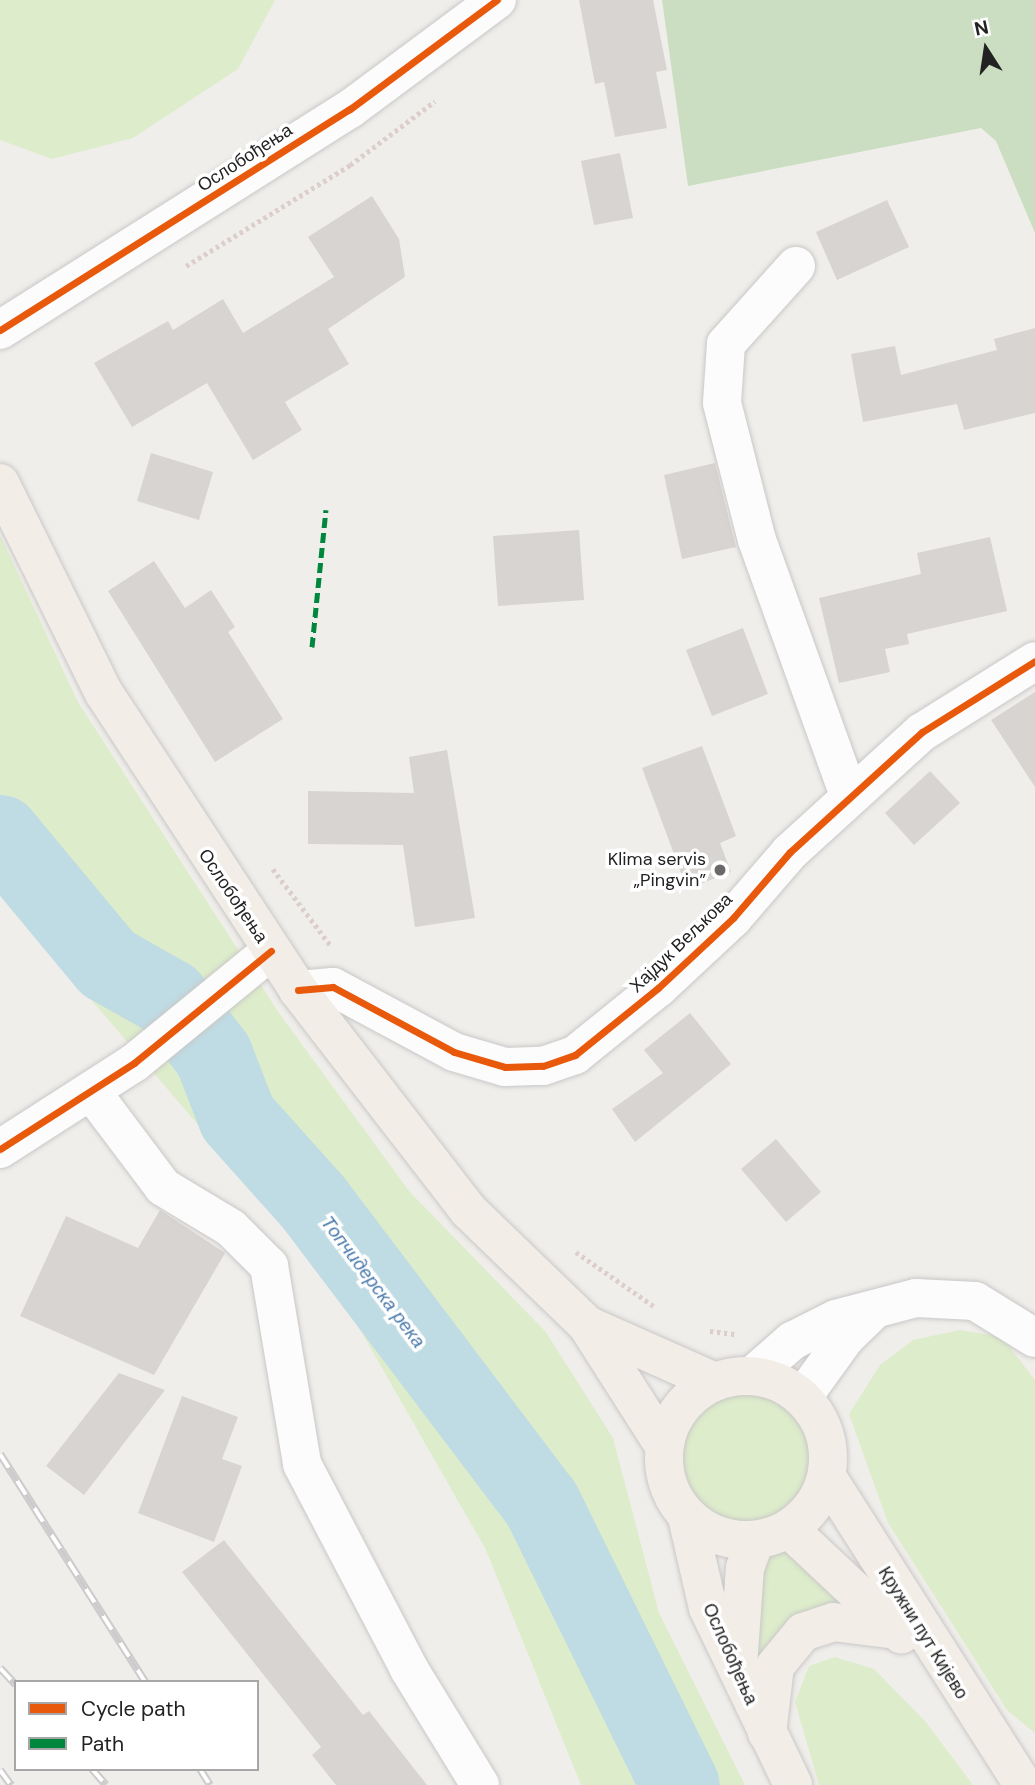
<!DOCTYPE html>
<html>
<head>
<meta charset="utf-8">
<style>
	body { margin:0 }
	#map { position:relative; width:1035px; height:1785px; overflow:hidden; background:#f0eeeb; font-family:"DM Sans",sans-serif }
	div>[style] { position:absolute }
	.grass>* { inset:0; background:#ddeccb }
	.round { border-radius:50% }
	.forest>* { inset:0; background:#cbdec1 }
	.river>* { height:79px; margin:-39.5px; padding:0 39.5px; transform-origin:39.5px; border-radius:39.5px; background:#bfdbe3 }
	.building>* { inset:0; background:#d7d4d2 }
	.path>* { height:4.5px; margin-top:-2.25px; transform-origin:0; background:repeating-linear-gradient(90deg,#dccecd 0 3.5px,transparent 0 7px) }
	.roads { filter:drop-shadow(0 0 2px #c9c8c7) drop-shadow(0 0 2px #c9c8c7) }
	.minor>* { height:38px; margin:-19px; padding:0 19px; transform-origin:19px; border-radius:19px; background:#fdfcfc }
	.major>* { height:38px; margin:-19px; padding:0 19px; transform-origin:19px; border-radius:19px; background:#f3ede7 }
	.major>.ring { margin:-19px; padding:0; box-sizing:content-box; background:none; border:38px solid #f3ede7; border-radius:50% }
	.rail>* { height:8px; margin-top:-4px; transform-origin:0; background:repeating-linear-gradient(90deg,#fff 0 16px,#ccc 0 32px); box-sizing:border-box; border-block:2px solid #ccc }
	.quiet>* { height:5px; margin-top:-2.5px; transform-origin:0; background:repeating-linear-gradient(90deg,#00873e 0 10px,transparent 0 15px) }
	.cycleway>* { height:7px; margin:-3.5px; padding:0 3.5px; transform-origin:3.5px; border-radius:3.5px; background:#e8590c }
	.dots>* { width:19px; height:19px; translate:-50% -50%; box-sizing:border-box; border:4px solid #fff; border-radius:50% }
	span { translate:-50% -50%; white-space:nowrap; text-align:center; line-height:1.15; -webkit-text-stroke:7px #fff; paint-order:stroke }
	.street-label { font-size:18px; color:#222 }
	.poi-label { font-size:18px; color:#222 }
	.right { translate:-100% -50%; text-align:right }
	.water-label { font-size:19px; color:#4a7aab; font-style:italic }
	.legend { position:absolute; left:14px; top:1680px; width:245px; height:91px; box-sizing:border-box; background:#fff; border:2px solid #a7a7a7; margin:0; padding:9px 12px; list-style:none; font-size:21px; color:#222 }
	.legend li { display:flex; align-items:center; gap:14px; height:35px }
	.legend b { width:35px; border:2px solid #a7a7a7 }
	.north { position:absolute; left:951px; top:14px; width:70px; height:70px; -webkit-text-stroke:5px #fff; paint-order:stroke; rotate:348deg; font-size:19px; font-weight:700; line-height:28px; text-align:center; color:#222 }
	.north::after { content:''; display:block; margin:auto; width:24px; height:32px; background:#222; clip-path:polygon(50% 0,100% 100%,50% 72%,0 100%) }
</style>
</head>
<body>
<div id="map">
	<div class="grass">
		<i style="clip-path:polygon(0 0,275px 0,238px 69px,133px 138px,52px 159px,0 140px)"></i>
		<i style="clip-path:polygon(0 535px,78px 702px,279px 1013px,409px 1191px,545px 1331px,613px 1438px,659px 1613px,745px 1785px,581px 1785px,486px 1550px,334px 1284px,0 893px,9px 830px,0 819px)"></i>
		<i style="clip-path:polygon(960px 1330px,1002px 1337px,1035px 1380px,1035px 1733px,1007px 1710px,888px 1523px,849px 1414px,880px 1365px,913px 1340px)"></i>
		<i class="round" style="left:680px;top:1394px;width:130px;height:130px"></i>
		<i style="clip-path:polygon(787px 1543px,868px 1616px,831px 1612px,760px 1700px,755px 1653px,761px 1556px)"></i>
		<i style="clip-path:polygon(835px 1657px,874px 1669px,925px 1721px,973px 1785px,819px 1785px,795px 1702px,809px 1666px)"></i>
	</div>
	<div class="forest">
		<i style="clip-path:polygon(662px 0,1035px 0,1035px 233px,996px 141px,981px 128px,688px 186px)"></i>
	</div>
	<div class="river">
		<i style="left:0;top:834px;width:168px;rotate:50.3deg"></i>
		<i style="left:107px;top:963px;width:71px;rotate:29.4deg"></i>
		<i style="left:169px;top:998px;width:72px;rotate:52.3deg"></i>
		<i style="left:213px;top:1055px;width:66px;rotate:68.8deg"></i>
		<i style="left:237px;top:1117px;width:114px;rotate:48.2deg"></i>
		<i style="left:313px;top:1202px;width:378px;rotate:52.9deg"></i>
		<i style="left:541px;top:1503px;width:314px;rotate:63.8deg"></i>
	</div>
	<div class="building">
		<i style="clip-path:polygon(579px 0,653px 0,667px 70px,656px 72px,667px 128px,615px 137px,604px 82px,595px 84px)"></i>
		<i style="clip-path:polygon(620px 153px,633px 218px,594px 225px,581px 161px)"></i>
		<i style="clip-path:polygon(372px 196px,399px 239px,405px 277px,328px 329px,349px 364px,285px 402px,302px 430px,253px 460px,207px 383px,132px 427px,94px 363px,168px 321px,173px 330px,223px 299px,243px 333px,334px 277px,308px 237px)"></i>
		<i style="clip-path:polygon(887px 200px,909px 247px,837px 280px,816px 232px)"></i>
		<i style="clip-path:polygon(1035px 328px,1035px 413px,964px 430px,957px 404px,863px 422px,851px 354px,895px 346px,901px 375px,997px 350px,994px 339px)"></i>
		<i style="clip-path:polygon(151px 453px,213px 472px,199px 520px,137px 501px)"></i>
		<i style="clip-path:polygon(715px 463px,736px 547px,682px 559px,664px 475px)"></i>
		<i style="clip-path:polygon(579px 530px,584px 600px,498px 606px,493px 536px)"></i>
		<i style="clip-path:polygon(990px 537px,1007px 611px,907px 634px,909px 644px,885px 649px,890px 672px,839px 683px,819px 598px,921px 574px,917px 553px)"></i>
		<i style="clip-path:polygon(154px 561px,185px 608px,211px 590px,235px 627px,228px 632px,283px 719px,215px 762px,108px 591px)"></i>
		<i style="clip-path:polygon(743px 628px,768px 694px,712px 716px,686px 650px)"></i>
		<i style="clip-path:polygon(1035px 692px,1035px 787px,991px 720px)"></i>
		<i style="clip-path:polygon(702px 746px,736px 836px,720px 843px,731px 872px,687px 889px,642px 768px)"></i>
		<i style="clip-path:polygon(447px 750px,475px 918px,415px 927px,403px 845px,308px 844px,308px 791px,414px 793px,409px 757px)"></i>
		<i style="clip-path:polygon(930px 771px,960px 803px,914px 845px,885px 813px)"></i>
		<i style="clip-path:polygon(690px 1013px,731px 1064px,635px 1142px,612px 1109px,663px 1073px,644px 1050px)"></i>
		<i style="clip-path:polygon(776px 1139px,821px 1192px,786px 1222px,741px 1169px)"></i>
		<i style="clip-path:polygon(160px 1210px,225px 1253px,154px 1375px,20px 1316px,66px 1216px,138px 1248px)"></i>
		<i style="clip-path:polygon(119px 1373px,165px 1390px,84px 1495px,46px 1466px)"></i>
		<i style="clip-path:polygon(182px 1396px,238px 1417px,222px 1459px,242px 1466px,214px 1542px,138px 1513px)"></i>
		<i style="clip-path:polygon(224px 1540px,363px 1715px,369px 1711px,427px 1785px,336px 1785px,312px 1755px,321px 1747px,182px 1572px)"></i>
	</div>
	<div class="path">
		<i style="left:186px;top:266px;width:193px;rotate:-31.6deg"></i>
		<i style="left:350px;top:165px;width:106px;rotate:-37deg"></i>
		<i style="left:273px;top:869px;width:96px;rotate:53deg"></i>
		<i style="left:576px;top:1252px;width:96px;rotate:34.8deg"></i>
		<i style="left:710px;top:1331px;width:26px;rotate:7deg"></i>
	</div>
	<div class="roads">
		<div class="minor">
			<i style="left:796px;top:266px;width:105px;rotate:131.9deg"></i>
			<i style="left:726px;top:344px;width:59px;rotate:93.9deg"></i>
			<i style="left:722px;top:403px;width:141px;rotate:75.7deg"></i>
			<i style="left:757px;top:540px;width:271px;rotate:70.2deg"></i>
			<i style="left:0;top:330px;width:414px;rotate:-32.3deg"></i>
			<i style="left:350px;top:109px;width:183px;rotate:-36.6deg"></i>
			<i style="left:298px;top:990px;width:35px;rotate:-5deg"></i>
			<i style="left:333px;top:987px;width:137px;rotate:28.2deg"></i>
			<i style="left:454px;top:1052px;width:53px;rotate:16.4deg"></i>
			<i style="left:505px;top:1067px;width:38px;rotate:-2deg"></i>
			<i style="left:543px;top:1066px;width:34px;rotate:-19deg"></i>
			<i style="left:575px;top:1055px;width:107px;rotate:-38.9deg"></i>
			<i style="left:658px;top:988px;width:103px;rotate:-43deg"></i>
			<i style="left:733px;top:918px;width:87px;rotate:-49.2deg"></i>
			<i style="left:790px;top:852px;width:178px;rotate:-42.3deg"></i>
			<i style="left:922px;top:732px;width:133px;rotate:-32.1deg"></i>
			<i style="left:91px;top:1091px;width:120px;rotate:53.1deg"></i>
			<i style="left:163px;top:1187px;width:79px;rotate:31.1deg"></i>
			<i style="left:231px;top:1228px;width:54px;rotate:45deg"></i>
			<i style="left:269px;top:1266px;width:201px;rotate:80.5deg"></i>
			<i style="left:302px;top:1464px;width:231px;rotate:62.4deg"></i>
			<i style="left:409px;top:1669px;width:136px;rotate:58.5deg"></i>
			<i style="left:0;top:1149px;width:159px;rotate:-32.7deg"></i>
			<i style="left:134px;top:1063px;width:177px;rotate:-39.3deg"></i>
			<i style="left:752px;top:1376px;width:53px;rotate:-41.2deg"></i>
			<i style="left:792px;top:1341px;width:49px;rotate:-26.6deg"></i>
			<i style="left:836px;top:1319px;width:83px;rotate:-14.7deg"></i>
			<i style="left:916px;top:1298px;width:59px;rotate:2.9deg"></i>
			<i style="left:975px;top:1301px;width:70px;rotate:31.7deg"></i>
			<i style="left:802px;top:1398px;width:75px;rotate:-54.2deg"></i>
			<i style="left:846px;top:1337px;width:36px;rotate:-44deg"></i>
		</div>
		<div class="major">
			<i style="left:0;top:483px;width:234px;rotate:63.7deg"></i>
			<i style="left:104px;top:693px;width:355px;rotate:56.8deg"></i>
			<i style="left:298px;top:990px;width:278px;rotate:52.3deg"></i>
			<i style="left:468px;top:1210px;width:165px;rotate:44deg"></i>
			<i style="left:587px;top:1325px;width:143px;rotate:57.5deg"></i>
			<i style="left:587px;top:1325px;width:140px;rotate:24deg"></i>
			<i class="ring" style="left:664px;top:1376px;width:126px;height:126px"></i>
			<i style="left:827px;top:1477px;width:365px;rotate:57.5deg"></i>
			<i style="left:687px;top:1517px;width:93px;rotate:77deg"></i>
			<i style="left:708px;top:1608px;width:196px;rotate:64.3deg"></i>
			<i style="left:789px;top:1529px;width:154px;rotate:43.2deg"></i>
			<i style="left:738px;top:1667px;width:99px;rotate:-86deg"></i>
			<i style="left:745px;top:1568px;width:29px;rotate:-70deg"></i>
			<i style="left:767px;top:1733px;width:67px;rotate:-83.2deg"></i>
			<i style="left:775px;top:1666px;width:44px;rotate:-50.5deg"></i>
			<i style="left:803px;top:1632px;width:32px;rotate:-18deg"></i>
			<i style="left:833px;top:1622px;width:64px;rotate:7.2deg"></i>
		</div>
	</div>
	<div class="rail">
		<i style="left:0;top:1454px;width:270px;rotate:57.5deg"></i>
		<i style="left:0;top:1668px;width:23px;rotate:47deg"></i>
		<i style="left:92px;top:1769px;width:21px;rotate:49deg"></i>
		<i style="left:200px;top:1769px;width:19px;rotate:58deg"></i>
		<i style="left:0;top:1770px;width:19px;rotate:54deg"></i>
	</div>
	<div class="quiet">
		<i style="left:312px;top:647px;width:138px;rotate:-84.2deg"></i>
	</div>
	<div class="cycleway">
		<i style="left:0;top:330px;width:414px;rotate:-32.3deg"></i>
		<i style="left:350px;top:109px;width:183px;rotate:-36.6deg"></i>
		<i style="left:298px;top:990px;width:35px;rotate:-5deg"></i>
		<i style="left:333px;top:987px;width:137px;rotate:28.2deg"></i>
		<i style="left:454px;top:1052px;width:53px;rotate:16.4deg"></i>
		<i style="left:505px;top:1067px;width:38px;rotate:-2deg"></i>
		<i style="left:543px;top:1066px;width:34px;rotate:-19deg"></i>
		<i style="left:575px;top:1055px;width:107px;rotate:-38.9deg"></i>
		<i style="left:658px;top:988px;width:103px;rotate:-43deg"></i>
		<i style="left:733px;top:918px;width:87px;rotate:-49.2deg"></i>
		<i style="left:790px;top:852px;width:178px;rotate:-42.3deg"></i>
		<i style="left:922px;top:732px;width:133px;rotate:-32.1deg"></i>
		<i style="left:0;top:1149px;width:159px;rotate:-32.7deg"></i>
		<i style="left:134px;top:1063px;width:177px;rotate:-39.3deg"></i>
	</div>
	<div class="dots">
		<i style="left:720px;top:870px;background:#6a6968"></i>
	</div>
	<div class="street-label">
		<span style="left:245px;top:158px;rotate:-33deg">Ослобођења</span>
		<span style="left:233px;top:896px;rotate:56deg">Ослобођења</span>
		<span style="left:681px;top:943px;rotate:-44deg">Хајдук Вељкова</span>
		<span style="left:923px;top:1633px;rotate:58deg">Кружни пут Кијево</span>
		<span style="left:730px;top:1654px;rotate:66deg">Ослобођења</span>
	</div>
	<div class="poi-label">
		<span class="right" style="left:706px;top:870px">Klima servis<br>„Pingvin”</span>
	</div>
	<div class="water-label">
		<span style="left:373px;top:1282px;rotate:53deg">Топчидерска река</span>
	</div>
	<ul class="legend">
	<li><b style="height:9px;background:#e8590c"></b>Cycle path</li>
	<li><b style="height:9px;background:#00873e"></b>Path</li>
	</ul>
	<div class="north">N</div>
</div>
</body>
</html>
